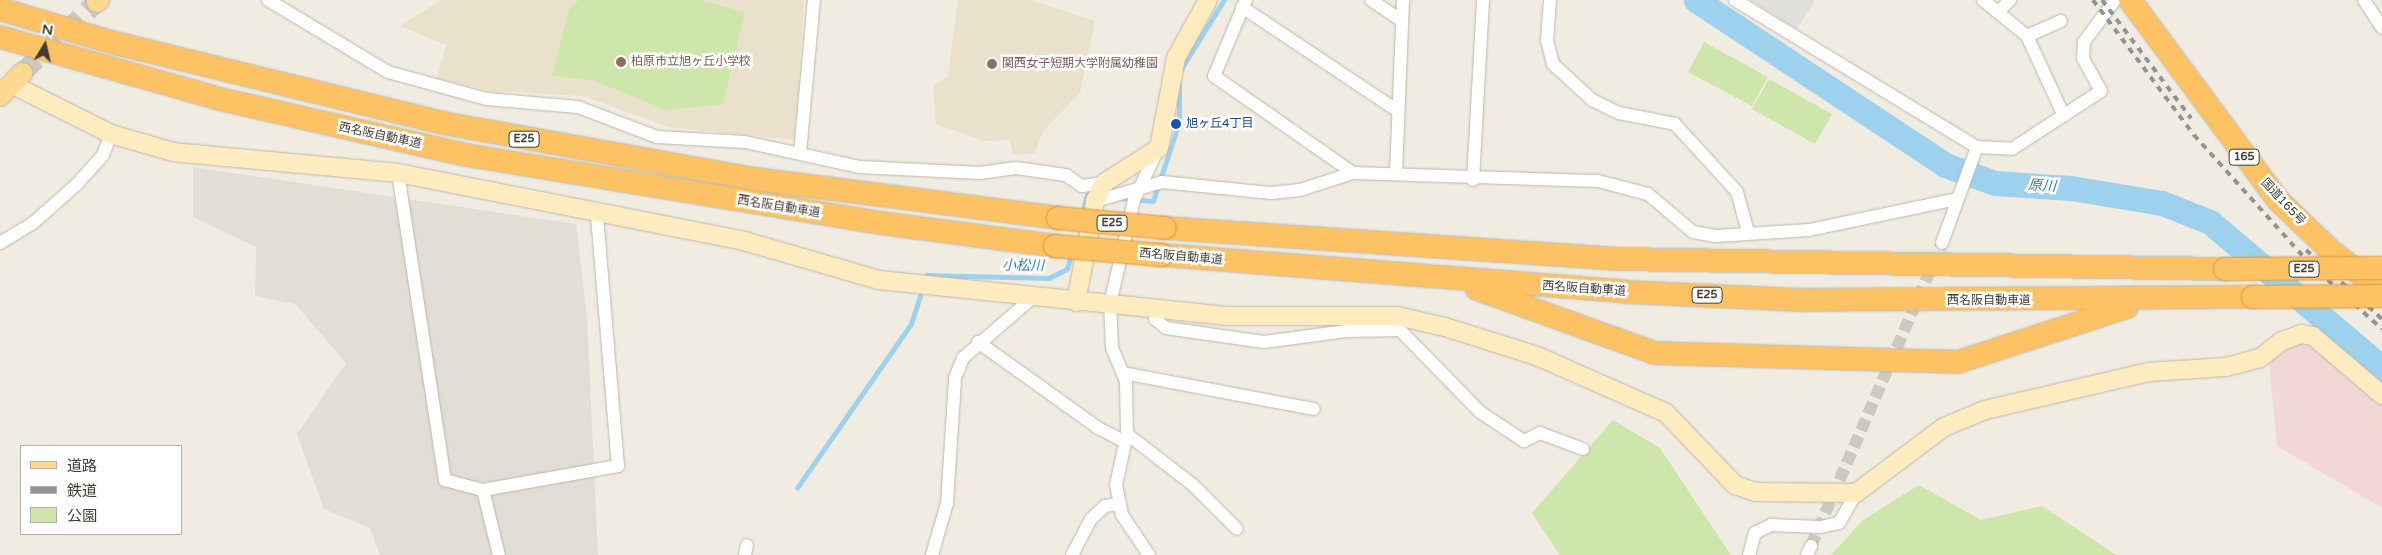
<!DOCTYPE html>
<html>
<head>
<meta charset="utf-8">
<style>
	body { margin:0 }
	#map { position:relative; width:2382px; height:555px; overflow:hidden; background:#f1ece2; font-family:"Varela Round","Noto Sans JP",sans-serif }
	div>[style] { position:absolute }
	.industrial>* { inset:0; background:#e3ddd8 }
	.education>* { inset:0; background:#eae1cc }
	.medical>* { inset:0; background:#f2d8d5 }
	.green>* { inset:0; background:#cee6ab }
	.parking>* { inset:0; background:#e1dfdb }
	.stream>* { height:4.5px; margin:-2.25px; padding:0 2.25px; transform-origin:2.25px; border-radius:2.25px; background:#9ed1ee }
	.river>* { height:25px; margin:-12.5px; padding:0 12.5px; transform-origin:12.5px; border-radius:12.5px; background:#9ed1ee }
	.street-tunnel>* { height:12px; margin-top:-6px; transform-origin:0; background:repeating-linear-gradient(90deg,#cec9bf 0 12px,transparent 0 18px) }
	.primary-tunnel>* { height:20px; margin-top:-10px; transform-origin:0; background:repeating-linear-gradient(90deg,#cec9bf 0 20px,transparent 0 30px) }
	.roads { filter:drop-shadow(0 0 1px #bfb6a8) drop-shadow(0 0 1px #bfb6a8) }
	.street>* { height:12px; margin:-6px; padding:0 6px; transform-origin:6px; border-radius:6px; background:#fff }
	.secondary>* { height:18px; margin:-9px; padding:0 9px; transform-origin:9px; border-radius:9px; background:#feecc0 }
	.primary>* { height:20px; margin:-10px; padding:0 10px; transform-origin:10px; border-radius:10px; background:#fdd990 }
	.highway>* { height:22px; margin:-11px; padding:0 11px; transform-origin:11px; border-radius:11px; background:#fcc263 }
	.rail>* { height:4px; margin-top:-2px; transform-origin:0; background:repeating-linear-gradient(90deg,#939393 0 6px,transparent 0 12px) }
	.bridges { filter:drop-shadow(0 0 1px #da9633) drop-shadow(0 0 1px #da9633) }
	.highway-bridge>* { height:22px; margin:-11px; padding:0 11px; transform-origin:11px; border-radius:11px; background:#fcc263 }
	.dots>* { width:14px; height:14px; translate:-50% -50%; box-sizing:border-box; border:2px solid #fff; border-radius:50% }
	span { translate:-50% -50%; white-space:nowrap; text-align:center; line-height:1.15; -webkit-text-stroke:5px #fff; paint-order:stroke }
	.shield-label span { padding:1px 4px; background:#fff; border:1px solid; border-radius:4px; -webkit-text-stroke-width:0 }
	.shield-label { font-size:11px; color:#423c33; font-weight:700 }
	.education-label { font-size:12px; color:#785e54 }
	.left { translate:0 -50%; text-align:left }
	.transit-label { font-size:12px; color:#164399 }
	.street-label { font-size:12px; color:#423c33 }
	.water-label { font-size:14px; color:#2f7cac; font-style:italic }
	.legend { position:absolute; left:20px; top:445px; width:162px; height:90px; box-sizing:border-box; background:#fff; border:1px solid #b3b1ad; margin:0; padding:6px 9px; list-style:none; font-size:15px; color:#423c33 }
	.legend li { display:flex; align-items:center; gap:10px; height:25px }
	.legend b { width:25px; border:1px solid #b3b1ad }
	.north { position:absolute; left:20px; top:20px; width:50px; height:50px; -webkit-text-stroke:4px #fff; paint-order:stroke; rotate:9deg; font-size:14px; font-weight:700; line-height:20px; text-align:center; color:#423c33 }
	.north::after { content:''; display:block; margin:auto; width:18px; height:22px; background:#423c33; clip-path:polygon(50% 0,100% 100%,50% 72%,0 100%) }
</style>
</head>
<body>
<div id="map">
	<div class="industrial">
		<i style="clip-path:polygon(193px 167px,576px 224px,587px 317px,598px 555px,380px 555px,370px 528px,324px 509px,297px 434px,346px 363px,295px 304px,255px 296px,256px 247px,193px 217px)"></i>
	</div>
	<div class="education">
		<i style="clip-path:polygon(441px 0,804px 0,795px 140px,669px 127px,583px 96px,489px 91px,437px 78px,446px 45px,400px 26px)"></i>
		<i style="clip-path:polygon(958px 0,1031px 0,1095px 21px,1080px 93px,1043px 131px,1035px 153px,1013px 155px,1010px 140px,984px 141px,936px 124px,933px 86px,948px 76px)"></i>
	</div>
	<div class="medical">
		<i style="clip-path:polygon(2309px 343px,2382px 404px,2382px 508px,2277px 446px,2269px 363px,2294px 344px)"></i>
	</div>
	<div class="green">
		<i style="clip-path:polygon(579px 0,699px 0,745px 12px,723px 104px,666px 110px,592px 80px,552px 76px,569px 9px)"></i>
		<i style="clip-path:polygon(1704px 42px,1768px 77px,1752px 106px,1688px 72px)"></i>
		<i style="clip-path:polygon(1769px 79px,1832px 114px,1815px 144px,1752px 109px)"></i>
		<i style="clip-path:polygon(1613px 420px,1660px 448px,1731px 555px,1560px 555px,1532px 513px)"></i>
		<i style="clip-path:polygon(1919px 485px,1981px 520px,2042px 506px,2116px 555px,1831px 555px,1863px 520px)"></i>
	</div>
	<div class="parking">
		<i style="clip-path:polygon(1750px 0,1815px 0,1797px 29px)"></i>
	</div>
	<div class="stream">
		<i style="left:1181px;top:69px;width:81px;rotate:-58.1deg"></i>
		<i style="left:1120px;top:198px;width:33px;rotate:5deg"></i>
		<i style="left:1153px;top:201px;width:82px;rotate:-71.6deg"></i>
		<i style="left:1179px;top:123px;width:39px;rotate:-90deg"></i>
		<i style="left:1082px;top:214px;width:20px;rotate:-75deg"></i>
		<i style="left:1087px;top:195px;width:6px;rotate:9deg"></i>
		<i style="left:926px;top:280px;width:5px;rotate:-79deg"></i>
		<i style="left:927px;top:275px;width:122px;rotate:1.4deg"></i>
		<i style="left:1049px;top:278px;width:20px;rotate:-27deg"></i>
		<i style="left:1067px;top:269px;width:15px;rotate:-74deg"></i>
		<i style="left:797px;top:488px;width:200px;rotate:-55.2deg"></i>
		<i style="left:911px;top:324px;width:38px;rotate:-72deg"></i>
	</div>
	<div class="river">
		<i style="left:1696px;top:0;width:299px;rotate:33.5deg"></i>
		<i style="left:1945px;top:165px;width:53px;rotate:19.8deg"></i>
		<i style="left:1995px;top:183px;width:76px;rotate:3.8deg"></i>
		<i style="left:2071px;top:188px;width:92px;rotate:9.4deg"></i>
		<i style="left:2162px;top:203px;width:52px;rotate:21.6deg"></i>
		<i style="left:2210px;top:222px;width:226px;rotate:40.3deg"></i>
	</div>
	<div class="street-tunnel">
		<i style="left:1811px;top:546px;width:330px;rotate:-66.6deg"></i>
	</div>
	<div class="primary-tunnel">
		<i style="left:22px;top:73px;width:103px;rotate:-43.4deg"></i>
	</div>
	<div class="roads">
		<div class="street">
			<i style="left:268px;top:0;width:140px;rotate:31deg"></i>
			<i style="left:388px;top:72px;width:103px;rotate:15.3deg"></i>
			<i style="left:487px;top:99px;width:91px;rotate:5deg"></i>
			<i style="left:578px;top:107px;width:85px;rotate:20.8deg"></i>
			<i style="left:657px;top:137px;width:88px;rotate:3.3deg"></i>
			<i style="left:745px;top:142px;width:118px;rotate:12.3deg"></i>
			<i style="left:860px;top:167px;width:120px;rotate:2.9deg"></i>
			<i style="left:980px;top:173px;width:36px;rotate:-8deg"></i>
			<i style="left:1016px;top:168px;width:50px;rotate:8deg"></i>
			<i style="left:1066px;top:175px;width:19px;rotate:35deg"></i>
			<i style="left:1082px;top:186px;width:22px;rotate:-8deg"></i>
			<i style="left:1246px;top:0;width:82px;rotate:112.8deg"></i>
			<i style="left:1214px;top:76px;width:169px;rotate:34.9deg"></i>
			<i style="left:1371px;top:0;width:37px;rotate:34deg"></i>
			<i style="left:1550px;top:0;width:41px;rotate:94.2deg"></i>
			<i style="left:1547px;top:41px;width:24px;rotate:75deg"></i>
			<i style="left:1553px;top:64px;width:53px;rotate:42.7deg"></i>
			<i style="left:1592px;top:100px;width:30px;rotate:26deg"></i>
			<i style="left:1619px;top:113px;width:57px;rotate:11.1deg"></i>
			<i style="left:1675px;top:124px;width:92px;rotate:47.6deg"></i>
			<i style="left:1737px;top:192px;width:41px;rotate:74.6deg"></i>
			<i style="left:1735px;top:0;width:283px;rotate:31.3deg"></i>
			<i style="left:1977px;top:147px;width:35px;rotate:3deg"></i>
			<i style="left:2012px;top:149px;width:106px;rotate:-33.1deg"></i>
			<i style="left:2101px;top:91px;width:37px;rotate:-119deg"></i>
			<i style="left:2083px;top:59px;width:17px;rotate:-87deg"></i>
			<i style="left:2084px;top:42px;width:52px;rotate:-53.6deg"></i>
			<i style="left:1983px;top:0;width:57px;rotate:39.3deg"></i>
			<i style="left:2027px;top:36px;width:88px;rotate:65.2deg"></i>
			<i style="left:2364px;top:0;width:33px;rotate:57deg"></i>
			<i style="left:1242px;top:7px;width:187px;rotate:33.7deg"></i>
			<i style="left:1998px;top:12px;width:17px;rotate:-45deg"></i>
			<i style="left:2027px;top:36px;width:37px;rotate:-24deg"></i>
			<i style="left:800px;top:153px;width:154px;rotate:-84.8deg"></i>
			<i style="left:398px;top:173px;width:311px;rotate:81.3deg"></i>
			<i style="left:445px;top:480px;width:39px;rotate:15deg"></i>
			<i style="left:483px;top:490px;width:137px;rotate:-10.1deg"></i>
			<i style="left:618px;top:466px;width:253px;rotate:-94.8deg"></i>
			<i style="left:1396px;top:174px;width:174px;rotate:-87.7deg"></i>
			<i style="left:1473px;top:180px;width:180px;rotate:-86.8deg"></i>
			<i style="left:1095px;top:201px;width:70px;rotate:-15.8deg"></i>
			<i style="left:1162px;top:182px;width:110px;rotate:5.8deg"></i>
			<i style="left:1271px;top:193px;width:29px;rotate:-6deg"></i>
			<i style="left:1300px;top:190px;width:56px;rotate:-17.8deg"></i>
			<i style="left:1353px;top:173px;width:245px;rotate:1.9deg"></i>
			<i style="left:1598px;top:181px;width:52px;rotate:14.6deg"></i>
			<i style="left:1648px;top:194px;width:59px;rotate:40.2deg"></i>
			<i style="left:1693px;top:232px;width:23px;rotate:10deg"></i>
			<i style="left:1716px;top:236px;width:93px;rotate:-3.7deg"></i>
			<i style="left:1809px;top:230px;width:152px;rotate:-11.8deg"></i>
			<i style="left:0;top:243px;width:37px;rotate:-31deg"></i>
			<i style="left:32px;top:224px;width:60px;rotate:-41.6deg"></i>
			<i style="left:77px;top:184px;width:39px;rotate:-48deg"></i>
			<i style="left:103px;top:155px;width:22px;rotate:-69deg"></i>
			<i style="left:1942px;top:243px;width:102px;rotate:-70deg"></i>
			<i style="left:1155px;top:308px;width:11px;rotate:90deg"></i>
			<i style="left:1155px;top:319px;width:14px;rotate:39deg"></i>
			<i style="left:1166px;top:328px;width:99px;rotate:8.1deg"></i>
			<i style="left:1264px;top:342px;width:83px;rotate:-7.6deg"></i>
			<i style="left:1346px;top:331px;width:54px;rotate:-1.1deg"></i>
			<i style="left:1400px;top:330px;width:115px;rotate:45.7deg"></i>
			<i style="left:1480px;top:412px;width:53px;rotate:33.4deg"></i>
			<i style="left:1524px;top:441px;width:18px;rotate:-27deg"></i>
			<i style="left:1540px;top:433px;width:46px;rotate:20.4deg"></i>
			<i style="left:978px;top:342px;width:148px;rotate:35.6deg"></i>
			<i style="left:1098px;top:428px;width:30px;rotate:27deg"></i>
			<i style="left:1123px;top:373px;width:194px;rotate:10.7deg"></i>
			<i style="left:1127px;top:434px;width:83px;rotate:37.7deg"></i>
			<i style="left:1193px;top:485px;width:62px;rotate:45deg"></i>
			<i style="left:483px;top:490px;width:67px;rotate:76.2deg"></i>
			<i style="left:745px;top:555px;width:10px;rotate:-79deg"></i>
			<i style="left:932px;top:555px;width:54px;rotate:-73.9deg"></i>
			<i style="left:947px;top:503px;width:125px;rotate:-86.3deg"></i>
			<i style="left:955px;top:378px;width:22px;rotate:-68deg"></i>
			<i style="left:963px;top:358px;width:90px;rotate:-40.9deg"></i>
			<i style="left:1072px;top:555px;width:41px;rotate:-62.2deg"></i>
			<i style="left:1091px;top:519px;width:19px;rotate:-43deg"></i>
			<i style="left:1105px;top:506px;width:15px;rotate:-8deg"></i>
			<i style="left:1149px;top:555px;width:48px;rotate:-124deg"></i>
			<i style="left:1122px;top:515px;width:31px;rotate:-101deg"></i>
			<i style="left:1116px;top:485px;width:52px;rotate:-77.8deg"></i>
			<i style="left:1127px;top:434px;width:53px;rotate:-91.1deg"></i>
			<i style="left:1126px;top:381px;width:36px;rotate:-113deg"></i>
			<i style="left:1112px;top:348px;width:44px;rotate:-92.6deg"></i>
			<i style="left:1110px;top:304px;width:107px;rotate:-77deg"></i>
			<i style="left:1134px;top:200px;width:56px;rotate:-64.8deg"></i>
			<i style="left:1749px;top:555px;width:23px;rotate:-75deg"></i>
			<i style="left:1755px;top:533px;width:18px;rotate:-27deg"></i>
			<i style="left:1771px;top:525px;width:49px;rotate:2.3deg"></i>
			<i style="left:1820px;top:527px;width:19px;rotate:-12deg"></i>
			<i style="left:1839px;top:523px;width:34px;rotate:-60deg"></i>
			<i style="left:1807px;top:555px;width:10px;rotate:-66deg"></i>
		</div>
		<div class="secondary">
			<i style="left:11px;top:84px;width:112px;rotate:26.6deg"></i>
			<i style="left:111px;top:134px;width:65px;rotate:16.2deg"></i>
			<i style="left:173px;top:152px;width:226px;rotate:5.3deg"></i>
			<i style="left:398px;top:173px;width:353px;rotate:11.1deg"></i>
			<i style="left:744px;top:241px;width:141px;rotate:16.1deg"></i>
			<i style="left:879px;top:280px;width:349px;rotate:5.9deg"></i>
			<i style="left:1226px;top:316px;width:171px"></i>
			<i style="left:1397px;top:316px;width:49px;rotate:12.9deg"></i>
			<i style="left:1445px;top:327px;width:96px;rotate:17.5deg"></i>
			<i style="left:1537px;top:356px;width:141px;rotate:23.8deg"></i>
			<i style="left:1666px;top:413px;width:100px;rotate:46.2deg"></i>
			<i style="left:1735px;top:485px;width:21px;rotate:19deg"></i>
			<i style="left:1755px;top:492px;width:101px;rotate:0.6deg"></i>
			<i style="left:1856px;top:493px;width:110px;rotate:-36.9deg"></i>
			<i style="left:1944px;top:427px;width:44px;rotate:-22.5deg"></i>
			<i style="left:1985px;top:410px;width:167px;rotate:-13.1deg"></i>
			<i style="left:2148px;top:372px;width:78px;rotate:-3.7deg"></i>
			<i style="left:2226px;top:367px;width:35px;rotate:-15deg"></i>
			<i style="left:2260px;top:358px;width:28px;rotate:-38deg"></i>
			<i style="left:2282px;top:341px;width:20px;rotate:-20deg"></i>
			<i style="left:2301px;top:334px;width:12px;rotate:9deg"></i>
			<i style="left:2313px;top:336px;width:91px;rotate:40.5deg"></i>
			<i style="left:1076px;top:302px;width:103px;rotate:-79.3deg"></i>
			<i style="left:1095px;top:201px;width:20px;rotate:-63deg"></i>
			<i style="left:1104px;top:183px;width:65px;rotate:-32.5deg"></i>
			<i style="left:1159px;top:148px;width:92px;rotate:-79.3deg"></i>
			<i style="left:1176px;top:58px;width:66px;rotate:-61.1deg"></i>
		</div>
		<div class="primary">
			<i style="left:97px;top:2px;width:3px;rotate:-45deg"></i>
			<i style="left:0;top:96px;width:32px;rotate:-46deg"></i>
		</div>
		<div class="highway">
			<i style="left:2130px;top:0;width:247px;rotate:53.5deg"></i>
			<i style="left:2277px;top:199px;width:74px;rotate:43.9deg"></i>
			<i style="left:2330px;top:250px;width:66px;rotate:38.3deg"></i>
			<i style="left:0;top:9px;width:120px;rotate:16.5deg"></i>
			<i style="left:115px;top:43px;width:338px;rotate:13.7deg"></i>
			<i style="left:443px;top:123px;width:317px;rotate:10.2deg"></i>
			<i style="left:755px;top:179px;width:305px;rotate:7.3deg"></i>
			<i style="left:0;top:37px;width:233px;rotate:15.7deg"></i>
			<i style="left:224px;top:100px;width:248px;rotate:12.8deg"></i>
			<i style="left:466px;top:155px;width:421px;rotate:9.3deg"></i>
			<i style="left:881px;top:223px;width:176px;rotate:7.5deg"></i>
			<i style="left:1165px;top:228px;width:455px;rotate:3.9deg"></i>
			<i style="left:1619px;top:259px;width:606px;rotate:0.95deg"></i>
			<i style="left:1162px;top:255px;width:466px;rotate:4.5deg"></i>
			<i style="left:1627px;top:292px;width:175px;rotate:2.6deg"></i>
			<i style="left:1802px;top:300px;width:451px;rotate:-0.4deg"></i>
			<i style="left:1477px;top:289px;width:189px;rotate:19.8deg"></i>
			<i style="left:1655px;top:353px;width:303px;rotate:1.7deg"></i>
			<i style="left:1958px;top:362px;width:178px;rotate:-18deg"></i>
		</div>
	</div>
	<div class="rail">
		<i style="left:2093px;top:0;width:169px;rotate:53.2deg"></i>
		<i style="left:2194px;top:135px;width:173px;rotate:48deg"></i>
		<i style="left:2310px;top:264px;width:97px;rotate:42.1deg"></i>
		<i style="left:2102px;top:0;width:148px;rotate:53deg"></i>
		<i style="left:2306px;top:250px;width:103px;rotate:42.2deg"></i>
	</div>
	<div class="bridges">
		<div class="highway-bridge">
			<i style="left:1058px;top:218px;width:107px;rotate:5.3deg"></i>
			<i style="left:1055px;top:246px;width:107px;rotate:4.8deg"></i>
			<i style="left:2225px;top:269px;width:157px;rotate:-0.4deg"></i>
			<i style="left:2253px;top:297px;width:129px;rotate:-0.4deg"></i>
		</div>
	</div>
	<div class="dots">
		<i style="left:621px;top:62px;background:#8d6e63"></i>
		<i style="left:992px;top:64px;background:#8d6e63"></i>
		<i style="left:1176px;top:124px;background:#1a4fb4"></i>
	</div>
	<div class="shield-label">
		<span style="left:524px;top:139px">E25</span>
		<span style="left:2244px;top:157px">165</span>
		<span style="left:1112px;top:223px">E25</span>
		<span style="left:2304px;top:269px">E25</span>
		<span style="left:1707px;top:295px">E25</span>
	</div>
	<div class="education-label">
		<span class="left" style="left:631px;top:62px">柏原市立旭ヶ丘小学校</span>
		<span class="left" style="left:1002px;top:64px">関西女子短期大学附属幼稚園</span>
	</div>
	<div class="transit-label">
		<span class="left" style="left:1186px;top:124px">旭ヶ丘4丁目</span>
	</div>
	<div class="street-label">
		<span style="left:380px;top:136px;rotate:12deg">西名阪自動車道</span>
		<span style="left:2283px;top:202px;rotate:47deg">国道165号</span>
		<span style="left:779px;top:207px;rotate:9deg">西名阪自動車道</span>
		<span style="left:1181px;top:257px;rotate:5deg">西名阪自動車道</span>
		<span style="left:1584px;top:289px;rotate:4deg">西名阪自動車道</span>
		<span style="left:1989px;top:301px">西名阪自動車道</span>
	</div>
	<div class="water-label">
		<span style="left:2042px;top:186px;rotate:4deg">原川</span>
		<span style="left:1023px;top:266px;rotate:1deg">小松川</span>
	</div>
	<ul class="legend">
	<li><b style="height:6px;background:#fdd990"></b>道路</li>
	<li><b style="height:6px;background:#939393"></b>鉄道</li>
	<li><b style="height:14px;background:#cee6ab"></b>公園</li>
	</ul>
	<div class="north">N</div>
</div>
</body>
</html>
